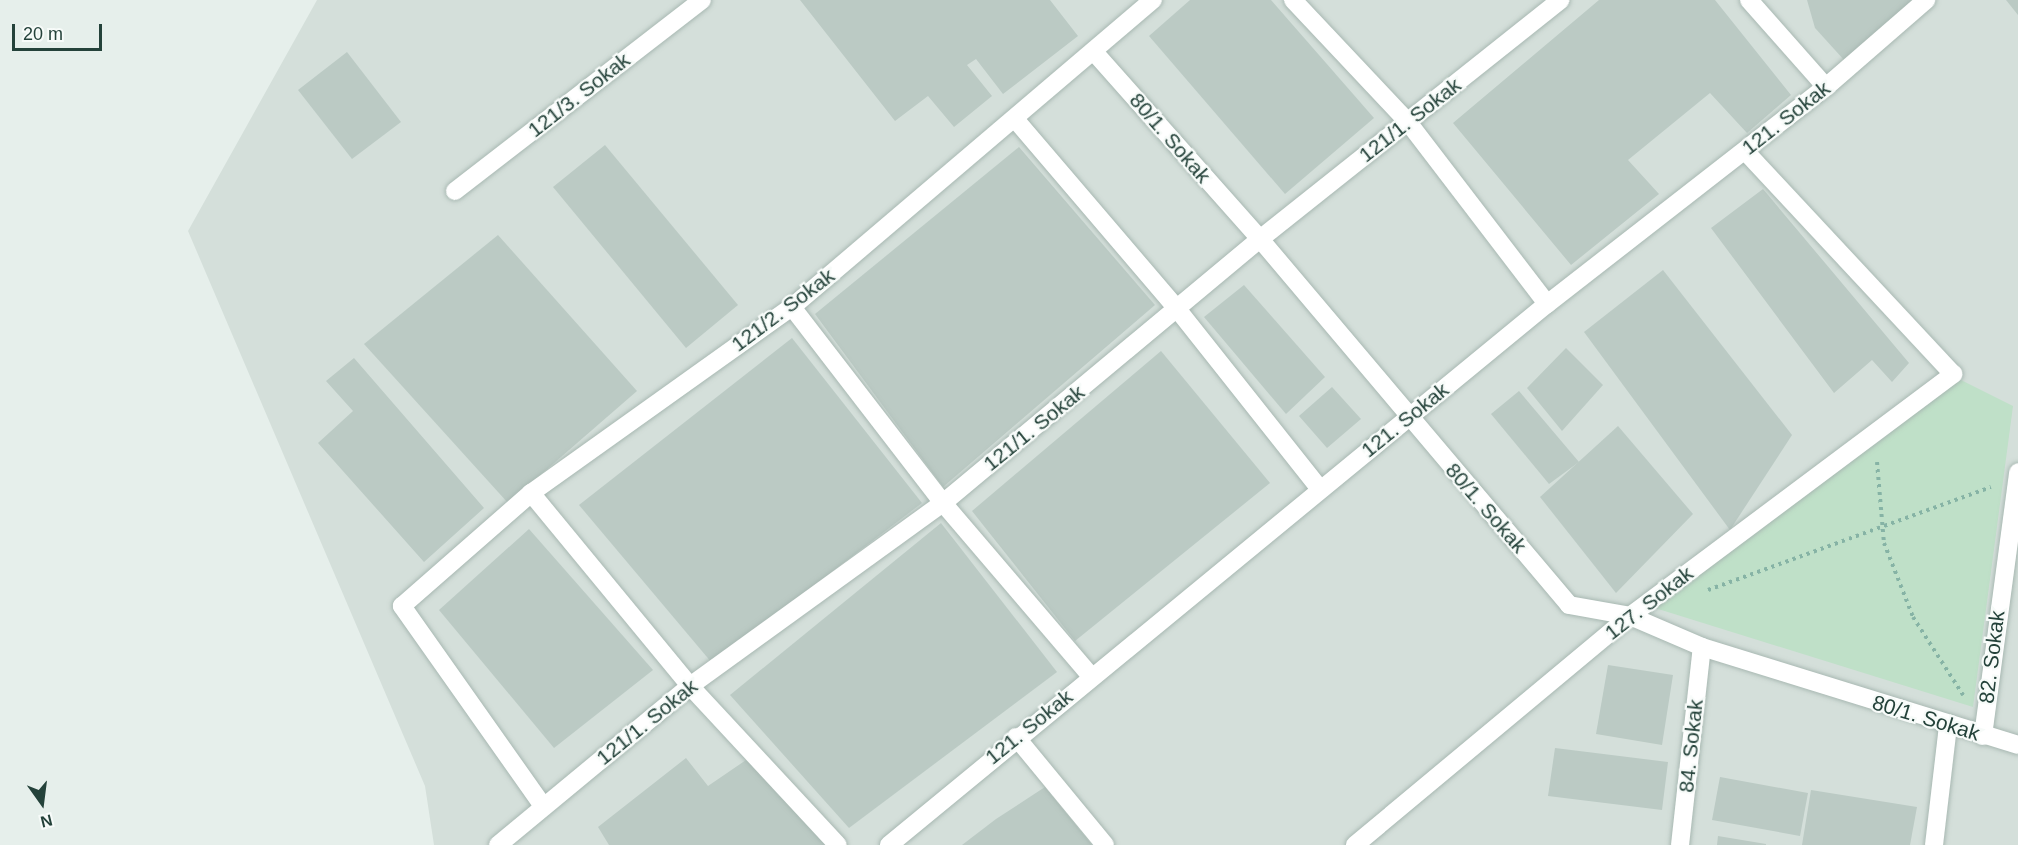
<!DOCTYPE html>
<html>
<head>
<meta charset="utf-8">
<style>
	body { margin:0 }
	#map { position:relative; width:2018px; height:845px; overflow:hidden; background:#e6efeb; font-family:Helvetica,sans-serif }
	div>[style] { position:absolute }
	.built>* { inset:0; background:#d4dfda }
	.green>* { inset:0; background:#bfe0c8 }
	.building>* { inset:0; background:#bbcac4 }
	.path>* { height:4px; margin-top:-2px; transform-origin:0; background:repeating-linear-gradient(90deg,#86b3a5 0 3px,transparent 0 7.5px) }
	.roads { filter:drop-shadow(0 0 2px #a8b8b2) drop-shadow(0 0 2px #a8b8b2) }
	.minor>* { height:18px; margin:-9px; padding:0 9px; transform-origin:9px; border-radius:9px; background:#fff }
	span { translate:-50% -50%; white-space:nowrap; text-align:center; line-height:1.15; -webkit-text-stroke:4.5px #f7fbf9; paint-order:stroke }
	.street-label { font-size:21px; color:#24423a }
	.north { position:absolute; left:12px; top:773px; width:60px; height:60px; -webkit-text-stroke:4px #f7fbf9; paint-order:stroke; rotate:166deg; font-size:16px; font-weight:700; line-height:24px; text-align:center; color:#24423a }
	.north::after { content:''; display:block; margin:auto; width:21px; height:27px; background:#24423a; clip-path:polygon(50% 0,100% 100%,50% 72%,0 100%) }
	.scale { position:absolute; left:12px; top:24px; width:90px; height:27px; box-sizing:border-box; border:3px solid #24423a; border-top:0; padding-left:8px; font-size:18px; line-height:21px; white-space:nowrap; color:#24423a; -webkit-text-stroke:4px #f7fbf9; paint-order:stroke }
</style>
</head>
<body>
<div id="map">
	<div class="built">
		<i style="clip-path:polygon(317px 0,2018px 0,2018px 845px,434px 845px,425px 786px,188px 231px)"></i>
	</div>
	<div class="green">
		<i style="clip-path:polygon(1951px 375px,2013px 406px,1973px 707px,1655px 608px)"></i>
	</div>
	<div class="building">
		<i style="clip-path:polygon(800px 0,1050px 0,1078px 36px,1003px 94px,976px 59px,967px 65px,992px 96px,954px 127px,928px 96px,895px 121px)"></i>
		<i style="clip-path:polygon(1190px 0,1271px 0,1374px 118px,1285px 194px,1149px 36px)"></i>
		<i style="clip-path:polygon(1599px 0,1715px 0,1791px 95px,1747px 133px,1710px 93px,1628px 160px,1659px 194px,1571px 265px,1453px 123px)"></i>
		<i style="clip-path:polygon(1807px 0,1913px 0,1844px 60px,1815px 28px)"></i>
		<i style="clip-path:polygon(2006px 0,2018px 0,2018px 15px)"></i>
		<i style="clip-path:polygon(347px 52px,401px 122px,352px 159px,298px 90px)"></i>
		<i style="clip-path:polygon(605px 145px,738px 305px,686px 348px,553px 187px)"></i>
		<i style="clip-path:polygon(1019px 147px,1155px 305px,943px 487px,815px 314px)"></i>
		<i style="clip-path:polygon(1763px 189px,1909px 363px,1892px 382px,1872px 360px,1834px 393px,1711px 228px)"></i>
		<i style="clip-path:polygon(498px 235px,637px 391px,508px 503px,364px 344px)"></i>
		<i style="clip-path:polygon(1663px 270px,1792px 435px,1730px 530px,1584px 332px)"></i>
		<i style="clip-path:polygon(1244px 285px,1325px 377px,1286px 414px,1204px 317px)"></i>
		<i style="clip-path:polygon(792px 338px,922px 503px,712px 663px,579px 505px)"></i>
		<i style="clip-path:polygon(1566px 348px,1603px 385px,1562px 431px,1527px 388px)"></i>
		<i style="clip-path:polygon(1161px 351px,1270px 483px,1075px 641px,972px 511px)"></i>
		<i style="clip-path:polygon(354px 358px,484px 508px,424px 562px,318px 443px,353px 411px,326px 381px)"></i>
		<i style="clip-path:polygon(1332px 387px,1361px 419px,1327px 448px,1299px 416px)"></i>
		<i style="clip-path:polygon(1519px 391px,1579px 462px,1549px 484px,1491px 414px)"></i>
		<i style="clip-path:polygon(1618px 426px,1693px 514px,1616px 593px,1540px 497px)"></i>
		<i style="clip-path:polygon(941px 523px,1057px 672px,849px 828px,730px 695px)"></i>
		<i style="clip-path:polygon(529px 529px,653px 670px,554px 748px,439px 610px)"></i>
		<i style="clip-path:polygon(1608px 665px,1673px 675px,1662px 745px,1596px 734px)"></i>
		<i style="clip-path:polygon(1555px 748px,1668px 762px,1662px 810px,1548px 796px)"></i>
		<i style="clip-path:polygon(686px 758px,708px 786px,749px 758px,779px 796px,786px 790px,831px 845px,609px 845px,598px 827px)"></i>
		<i style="clip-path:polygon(1720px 777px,1808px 793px,1800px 836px,1712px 820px)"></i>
		<i style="clip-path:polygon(1045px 787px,1092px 845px,962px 845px,996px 819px)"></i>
		<i style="clip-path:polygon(1811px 790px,1917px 807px,1910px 845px,1802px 845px)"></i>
		<i style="clip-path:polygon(1718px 836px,1766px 844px,1766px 845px,1717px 845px)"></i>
	</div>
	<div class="path">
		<i style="left:1877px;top:462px;width:81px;rotate:85.1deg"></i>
		<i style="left:1884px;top:543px;width:79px;rotate:68.6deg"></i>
		<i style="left:1913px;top:617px;width:93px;rotate:57.3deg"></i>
		<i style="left:1708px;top:590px;width:301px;rotate:-20deg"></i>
	</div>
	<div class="roads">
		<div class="minor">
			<i style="left:1293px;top:0;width:168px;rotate:46.7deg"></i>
			<i style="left:1408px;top:122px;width:229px;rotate:52.6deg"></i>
			<i style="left:1749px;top:0;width:116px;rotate:48.5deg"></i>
			<i style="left:1095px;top:53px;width:249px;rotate:48.4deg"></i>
			<i style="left:1260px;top:239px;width:479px;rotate:49.8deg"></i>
			<i style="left:1569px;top:605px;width:62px;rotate:10.2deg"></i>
			<i style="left:1630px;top:616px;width:78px;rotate:23.3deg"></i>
			<i style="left:1702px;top:647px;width:331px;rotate:17.2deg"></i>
			<i style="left:1015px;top:119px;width:251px;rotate:49.5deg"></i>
			<i style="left:1178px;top:310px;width:228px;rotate:51.6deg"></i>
			<i style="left:455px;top:191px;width:312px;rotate:-37.7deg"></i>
			<i style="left:792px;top:307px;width:247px;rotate:52.4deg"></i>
			<i style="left:943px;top:503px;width:228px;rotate:49.5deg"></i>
			<i style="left:531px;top:493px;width:250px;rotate:50.5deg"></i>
			<i style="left:690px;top:686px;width:217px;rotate:47.1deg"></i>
			<i style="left:1983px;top:736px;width:266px;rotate:-82.4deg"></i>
			<i style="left:1016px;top:737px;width:140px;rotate:50.5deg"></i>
			<i style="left:543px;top:806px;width:245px;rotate:-125.2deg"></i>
			<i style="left:402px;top:606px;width:171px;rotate:-41.2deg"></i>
			<i style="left:531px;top:493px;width:320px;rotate:-35.5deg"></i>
			<i style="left:792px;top:307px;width:474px;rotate:-40.4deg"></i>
			<i style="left:498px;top:845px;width:249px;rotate:-39.6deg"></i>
			<i style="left:690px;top:686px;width:312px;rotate:-35.9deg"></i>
			<i style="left:943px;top:503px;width:413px;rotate:-39.8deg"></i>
			<i style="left:1260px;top:239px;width:384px;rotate:-38.5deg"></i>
			<i style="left:889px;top:845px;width:852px;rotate:-39.43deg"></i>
			<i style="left:1547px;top:304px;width:353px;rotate:-37.9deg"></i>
			<i style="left:1826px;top:87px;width:133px;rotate:-41deg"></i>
			<i style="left:1355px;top:845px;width:358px;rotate:-39.8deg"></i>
			<i style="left:1630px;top:616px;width:404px;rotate:-36.8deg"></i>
			<i style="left:1953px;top:374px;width:305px;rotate:-133deg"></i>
			<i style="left:1680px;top:845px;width:199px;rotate:-83.7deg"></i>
			<i style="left:1934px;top:845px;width:120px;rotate:-83.3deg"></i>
		</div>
	</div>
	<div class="street-label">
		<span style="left:579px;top:95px;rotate:-38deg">121/3. Sokak</span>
		<span style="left:1786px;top:118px;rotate:-38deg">121. Sokak</span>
		<span style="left:1410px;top:120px;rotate:-38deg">121/1. Sokak</span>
		<span style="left:1170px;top:138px;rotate:49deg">80/1. Sokak</span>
		<span style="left:783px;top:310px;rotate:-37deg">121/2. Sokak</span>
		<span style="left:1405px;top:420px;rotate:-39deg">121. Sokak</span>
		<span style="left:1034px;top:428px;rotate:-39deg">121/1. Sokak</span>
		<span style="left:1486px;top:508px;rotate:49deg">80/1. Sokak</span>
		<span style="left:1649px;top:603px;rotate:-38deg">127. Sokak</span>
		<span style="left:1992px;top:657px;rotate:-83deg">82. Sokak</span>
		<span style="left:1926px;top:718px;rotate:17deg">80/1. Sokak</span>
		<span style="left:647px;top:722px;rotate:-39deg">121/1. Sokak</span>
		<span style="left:1029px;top:727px;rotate:-39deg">121. Sokak</span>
		<span style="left:1691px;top:746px;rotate:-84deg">84. Sokak</span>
	</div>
	<div class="north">N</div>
	<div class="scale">20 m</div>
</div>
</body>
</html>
